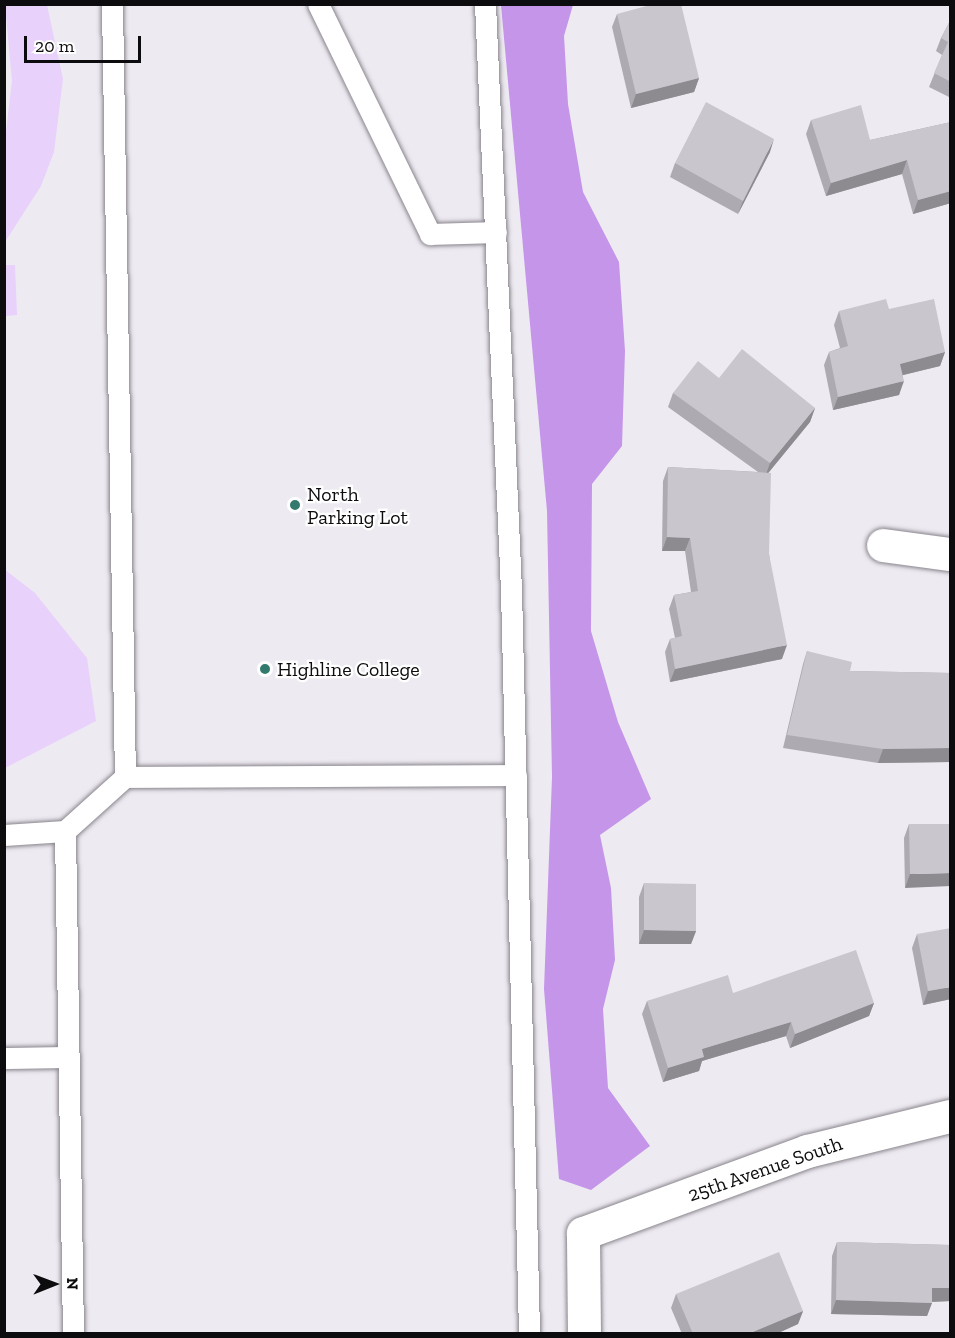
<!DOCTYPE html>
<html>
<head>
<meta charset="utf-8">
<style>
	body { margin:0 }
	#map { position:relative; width:955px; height:1338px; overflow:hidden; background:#eeeaf2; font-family:"Zilla Slab",serif }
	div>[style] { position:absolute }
	.green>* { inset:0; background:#e8d1fb }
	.forest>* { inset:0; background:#c495e9 }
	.roads { filter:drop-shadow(0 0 2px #89858c) drop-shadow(0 0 2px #89858c) }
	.service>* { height:21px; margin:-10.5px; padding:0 10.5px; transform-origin:10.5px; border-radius:10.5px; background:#fff }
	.minor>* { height:33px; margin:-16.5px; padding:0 16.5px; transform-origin:16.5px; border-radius:16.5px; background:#fff }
	.wall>* { inset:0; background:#aeaab1 }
	.shaded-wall>* { inset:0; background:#8d8b90 }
	.building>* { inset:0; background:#cac6ce }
	.dots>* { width:16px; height:16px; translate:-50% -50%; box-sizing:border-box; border:3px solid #fff; border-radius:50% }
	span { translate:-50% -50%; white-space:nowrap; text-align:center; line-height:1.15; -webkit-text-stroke:4.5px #fff; paint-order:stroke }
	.poi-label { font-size:20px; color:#0c0b0d }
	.left { translate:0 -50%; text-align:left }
	.street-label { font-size:20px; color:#0c0b0d }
	.frame { position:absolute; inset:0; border:6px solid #0c0b0d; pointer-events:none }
	.north { position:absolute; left:24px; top:1254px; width:60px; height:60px; -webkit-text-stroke:4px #fff; paint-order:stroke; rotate:89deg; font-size:16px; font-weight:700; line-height:24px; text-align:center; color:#0c0b0d }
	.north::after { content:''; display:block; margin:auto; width:21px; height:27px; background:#0c0b0d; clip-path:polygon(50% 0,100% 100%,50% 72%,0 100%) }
	.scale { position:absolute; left:24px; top:36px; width:117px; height:27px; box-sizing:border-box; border:3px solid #0c0b0d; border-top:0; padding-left:8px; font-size:18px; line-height:21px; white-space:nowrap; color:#0c0b0d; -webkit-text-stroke:4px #fff; paint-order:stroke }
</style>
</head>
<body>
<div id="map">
	<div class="green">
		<i style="clip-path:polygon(5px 4px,47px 5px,63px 79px,54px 152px,41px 186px,5px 242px,5px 140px,12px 81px)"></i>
		<i style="clip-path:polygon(5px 265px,15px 265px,17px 315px,5px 316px)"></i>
		<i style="clip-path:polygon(4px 569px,35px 593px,87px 658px,96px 721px,5px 768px)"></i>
	</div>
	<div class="forest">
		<i style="clip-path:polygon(501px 5px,573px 5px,564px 36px,568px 104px,583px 192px,619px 262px,625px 351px,622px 446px,592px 484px,591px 631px,618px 722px,651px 799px,600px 835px,611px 888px,615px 960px,603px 1009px,608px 1088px,650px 1146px,591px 1190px,559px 1179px,544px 989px,552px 777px,547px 511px)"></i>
	</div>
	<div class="roads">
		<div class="service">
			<i style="left:112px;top:4px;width:773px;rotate:89.04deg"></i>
			<i style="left:318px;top:4px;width:256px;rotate:64deg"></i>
			<i style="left:430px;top:234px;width:66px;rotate:-1.7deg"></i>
			<i style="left:485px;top:4px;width:587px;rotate:87.46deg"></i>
			<i style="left:511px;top:590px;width:744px;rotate:88.61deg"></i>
			<i style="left:65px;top:831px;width:503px;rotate:89.09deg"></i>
			<i style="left:4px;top:835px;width:61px;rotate:-3.8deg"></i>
			<i style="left:65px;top:831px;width:81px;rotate:-42deg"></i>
			<i style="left:125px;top:777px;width:391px;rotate:-0.3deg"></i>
			<i style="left:4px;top:1058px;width:65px;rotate:-0.9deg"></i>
		</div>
		<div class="minor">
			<i style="left:883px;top:545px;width:68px;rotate:7.7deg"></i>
			<i style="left:584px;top:1334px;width:101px;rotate:-90.6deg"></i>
			<i style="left:583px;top:1233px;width:239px;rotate:-20.1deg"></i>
			<i style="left:807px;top:1151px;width:147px;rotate:-13.8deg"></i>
		</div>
	</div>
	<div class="wall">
		<i style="clip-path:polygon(617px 14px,699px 78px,694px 92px,631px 108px,612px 27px)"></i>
		<i style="clip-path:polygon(951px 19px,951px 98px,929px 87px,942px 55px,936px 51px,941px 38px)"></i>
		<i style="clip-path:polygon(811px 120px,870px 140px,951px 122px,951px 203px,913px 214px,902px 174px,826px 196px,806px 134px)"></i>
		<i style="clip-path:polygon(770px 152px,738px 214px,670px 177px,675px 163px)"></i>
		<i style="clip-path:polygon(889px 309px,945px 352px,940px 366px,903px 375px,899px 395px,833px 410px,824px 365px,829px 352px,840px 348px,834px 325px,839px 311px)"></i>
		<i style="clip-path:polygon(719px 378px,815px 408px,810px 422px,768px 473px,769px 554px,782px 659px,670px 682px,665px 652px,670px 639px,675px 638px,669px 609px,674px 595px,691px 592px,685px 551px,662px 551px,663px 481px,668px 467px,758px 472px,668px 407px,673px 393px)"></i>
		<i style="clip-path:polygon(807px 651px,850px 671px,951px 673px,951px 762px,878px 763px,783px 748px,803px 664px)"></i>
		<i style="clip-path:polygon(909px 824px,951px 824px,905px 888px,904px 838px)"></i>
		<i style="clip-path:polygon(644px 883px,696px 931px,691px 944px,639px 944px,639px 897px)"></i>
		<i style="clip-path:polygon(917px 934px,951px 999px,923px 1005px,912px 948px)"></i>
		<i style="clip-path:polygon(733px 993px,874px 1003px,869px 1016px,790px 1048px,786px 1036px,702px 1061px,699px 1071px,663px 1082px,642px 1014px,647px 1001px)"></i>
		<i style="clip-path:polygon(951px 1234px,951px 1301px,932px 1302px,927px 1316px,831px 1314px,832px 1256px,837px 1242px,950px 1245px)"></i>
		<i style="clip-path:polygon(676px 1294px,803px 1311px,798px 1324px,776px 1334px,682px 1334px,671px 1308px)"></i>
	</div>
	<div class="shaded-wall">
		<i style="clip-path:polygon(699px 78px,694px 92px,631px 108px,636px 94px)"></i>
		<i style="clip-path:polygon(774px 139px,770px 152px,738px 214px,743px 201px)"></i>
		<i style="clip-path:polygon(907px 160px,902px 174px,826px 196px,831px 183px)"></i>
		<i style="clip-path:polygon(951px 191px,951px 203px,913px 214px,918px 200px)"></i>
		<i style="clip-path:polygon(945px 352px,940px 366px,895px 377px,900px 364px)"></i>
		<i style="clip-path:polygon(904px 381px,899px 395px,833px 410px,838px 397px)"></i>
		<i style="clip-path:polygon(815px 408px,810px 422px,765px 477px,770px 463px)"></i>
		<i style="clip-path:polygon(667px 537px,690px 538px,685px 551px,662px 551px)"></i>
		<i style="clip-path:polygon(787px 645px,782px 659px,670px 682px,675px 669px)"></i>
		<i style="clip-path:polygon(951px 748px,951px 762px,878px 763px,883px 749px)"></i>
		<i style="clip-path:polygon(951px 873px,951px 886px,905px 888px,910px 874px)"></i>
		<i style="clip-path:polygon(644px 930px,696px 931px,691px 944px,639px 944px)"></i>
		<i style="clip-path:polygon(951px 987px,951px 999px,923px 1005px,928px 991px)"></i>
		<i style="clip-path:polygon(874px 1003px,869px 1016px,790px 1048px,795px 1034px)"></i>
		<i style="clip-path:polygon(791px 1022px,786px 1036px,702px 1061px,699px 1071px,663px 1082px,668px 1068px,702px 1049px)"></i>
		<i style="clip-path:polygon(932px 1288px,951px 1288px,951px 1301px,928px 1302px)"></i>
		<i style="clip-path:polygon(836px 1300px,932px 1303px,927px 1316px,831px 1314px)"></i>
		<i style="clip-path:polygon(803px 1311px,798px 1324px,776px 1334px,748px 1334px)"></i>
	</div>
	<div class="building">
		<i style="clip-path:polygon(654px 4px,681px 4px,699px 78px,636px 94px,617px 14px)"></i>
		<i style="clip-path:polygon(951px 19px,951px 82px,934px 73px,948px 42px,941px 38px)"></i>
		<i style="clip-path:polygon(706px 102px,774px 139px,743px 201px,675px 163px)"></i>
		<i style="clip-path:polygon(861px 105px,870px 140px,951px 122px,951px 191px,918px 200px,907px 160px,831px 183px,811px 120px)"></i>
		<i style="clip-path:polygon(886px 299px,889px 309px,934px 299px,945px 352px,900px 364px,904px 381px,838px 397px,829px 352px,848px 346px,839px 311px)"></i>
		<i style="clip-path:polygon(742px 349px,815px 408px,770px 463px,673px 393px,698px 361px,719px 378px)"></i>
		<i style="clip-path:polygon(668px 467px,771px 473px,769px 554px,787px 645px,675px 669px,670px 639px,682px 636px,674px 595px,698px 591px,690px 538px,667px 537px)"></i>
		<i style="clip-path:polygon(807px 651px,852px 662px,850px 671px,951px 673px,951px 748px,883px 749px,787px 735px)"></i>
		<i style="clip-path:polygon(909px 824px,951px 824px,951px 873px,910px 874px)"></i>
		<i style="clip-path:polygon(644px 883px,696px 884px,696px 931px,644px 930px)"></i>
		<i style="clip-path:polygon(951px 928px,951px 987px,928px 991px,917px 934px)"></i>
		<i style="clip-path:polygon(856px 950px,874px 1003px,795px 1034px,791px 1022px,702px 1049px,704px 1057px,668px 1068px,647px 1001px,728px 975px,733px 993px)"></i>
		<i style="clip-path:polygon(837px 1242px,951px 1245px,951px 1288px,932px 1288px,932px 1303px,836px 1300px)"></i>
		<i style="clip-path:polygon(779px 1252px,803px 1311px,748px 1334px,693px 1334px,676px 1294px)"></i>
	</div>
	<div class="dots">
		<i style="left:295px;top:505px;background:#34796d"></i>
		<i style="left:265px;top:669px;background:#34796d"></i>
	</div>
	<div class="poi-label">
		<span class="left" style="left:307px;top:506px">North<br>Parking Lot</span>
		<span class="left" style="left:277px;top:669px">Highline College</span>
	</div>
	<div class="street-label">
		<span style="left:765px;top:1169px;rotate:-19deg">25th Avenue South</span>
	</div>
	<div class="frame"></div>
	<div class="north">N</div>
	<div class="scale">20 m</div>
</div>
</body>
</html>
